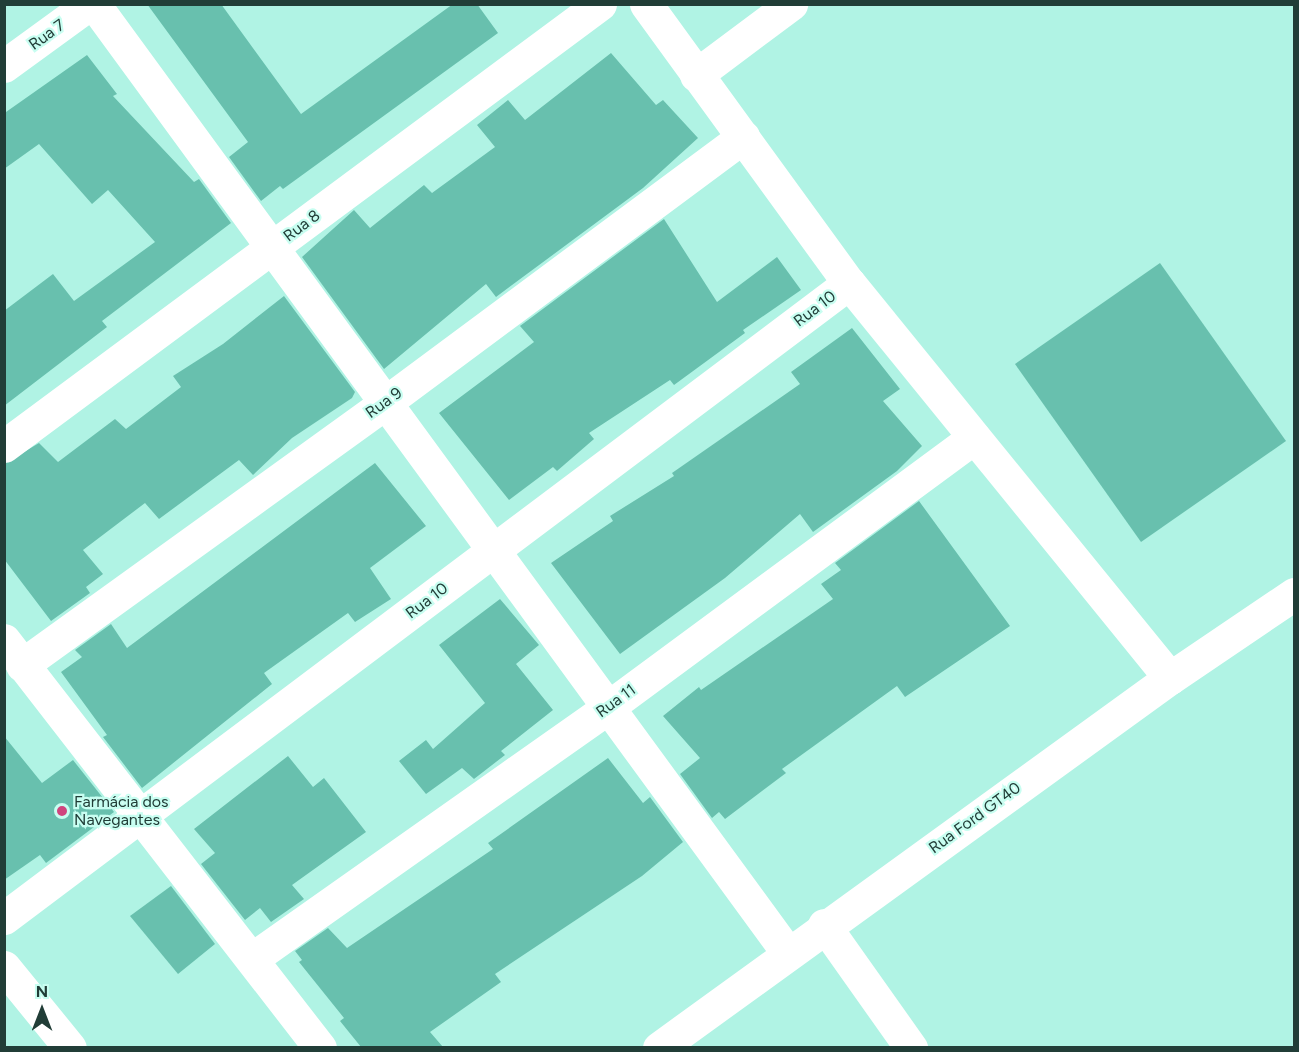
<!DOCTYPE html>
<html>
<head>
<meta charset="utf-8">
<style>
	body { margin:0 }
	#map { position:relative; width:1299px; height:1052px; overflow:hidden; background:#b0f3e4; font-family:Figtree,sans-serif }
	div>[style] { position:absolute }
	.building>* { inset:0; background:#68c0ae }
	.minor>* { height:33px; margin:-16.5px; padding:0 16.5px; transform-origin:16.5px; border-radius:16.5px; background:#fff }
	.dots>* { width:16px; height:16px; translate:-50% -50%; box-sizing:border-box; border:3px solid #c8fef1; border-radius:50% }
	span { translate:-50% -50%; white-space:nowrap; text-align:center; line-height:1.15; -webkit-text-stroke:4.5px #c8fef1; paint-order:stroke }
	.street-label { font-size:16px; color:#213d37 }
	.poi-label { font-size:16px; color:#213d37 }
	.left { translate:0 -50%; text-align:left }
	.frame { position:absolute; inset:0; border:6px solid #213d37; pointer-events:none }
	.north { position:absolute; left:12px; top:980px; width:60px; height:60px; -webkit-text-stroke:4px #c8fef1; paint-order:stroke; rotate:0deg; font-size:16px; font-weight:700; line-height:24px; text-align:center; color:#213d37 }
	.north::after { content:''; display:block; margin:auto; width:21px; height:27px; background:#213d37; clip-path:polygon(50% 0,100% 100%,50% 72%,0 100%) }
</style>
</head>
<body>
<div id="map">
	<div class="building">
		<i style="clip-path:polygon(147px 4px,221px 4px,301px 114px,453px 4px,477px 4px,498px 33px,283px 189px,280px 186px,261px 201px,229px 157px,248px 142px)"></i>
		<i style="clip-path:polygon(611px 53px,656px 105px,663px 100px,698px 138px,643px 188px,496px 297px,486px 284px,384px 369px,302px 257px,354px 210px,370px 228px,424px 185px,432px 193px,495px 147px,477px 125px,508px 100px,525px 120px)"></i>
		<i style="clip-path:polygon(87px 55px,117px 94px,113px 96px,194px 182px,199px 179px,231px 223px,102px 321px,107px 327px,4px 406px,4px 311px,53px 274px,74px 301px,155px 242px,108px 190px,92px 204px,39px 144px,4px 169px,6px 112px)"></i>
		<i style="clip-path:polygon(664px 219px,717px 302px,777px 257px,801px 290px,743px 330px,745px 333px,674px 385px,670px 380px,589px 433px,594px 439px,557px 471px,553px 467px,509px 500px,439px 413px,534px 342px,520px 326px)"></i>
		<i style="clip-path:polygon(1160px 263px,1286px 441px,1141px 542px,1015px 364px)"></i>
		<i style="clip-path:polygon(284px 296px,355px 392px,352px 398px,292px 438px,253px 475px,239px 460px,159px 519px,145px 503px,83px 550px,103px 574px,86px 587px,90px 593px,51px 621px,4px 559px,4px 464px,39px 443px,58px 462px,115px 419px,126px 429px,181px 387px,173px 376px,223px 344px)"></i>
		<i style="clip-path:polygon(852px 328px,900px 389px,883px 401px,922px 446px,897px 471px,813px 532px,800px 514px,725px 578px,620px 654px,551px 563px,613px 521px,610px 516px,674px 476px,672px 473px,800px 384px,791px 372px)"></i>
		<i style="clip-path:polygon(375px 463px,426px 526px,370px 568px,391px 599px,355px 622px,348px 613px,264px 673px,272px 684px,142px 788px,103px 737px,107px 735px,61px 672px,82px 657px,75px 650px,111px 624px,127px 648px)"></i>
		<i style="clip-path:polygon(919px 501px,1010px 626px,905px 697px,897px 686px,782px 769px,786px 773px,725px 819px,719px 812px,712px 818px,680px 774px,700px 758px,663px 716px,699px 687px,701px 690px,833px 599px,821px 584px,841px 570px,835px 563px)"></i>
		<i style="clip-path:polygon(500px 599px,539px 645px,516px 664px,553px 710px,501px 751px,505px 755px,474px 779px,462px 768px,426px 794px,399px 761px,426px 740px,433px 749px,485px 703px,439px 645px)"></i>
		<i style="clip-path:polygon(4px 736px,42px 783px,73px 760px,114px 812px,46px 863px,40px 855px,4px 880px)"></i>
		<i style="clip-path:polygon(288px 756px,313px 787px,324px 778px,366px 832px,292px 885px,304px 899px,271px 922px,260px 908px,245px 920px,201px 864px,215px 853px,194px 829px)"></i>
		<i style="clip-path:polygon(608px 758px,643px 803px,650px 797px,683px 842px,642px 876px,495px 974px,501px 982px,430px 1032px,443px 1047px,361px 1047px,340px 1021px,344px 1018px,299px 962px,302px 960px,295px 951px,328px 928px,347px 948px,493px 849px,488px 843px)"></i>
		<i style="clip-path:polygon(171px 886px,215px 944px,178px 974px,130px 916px)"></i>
	</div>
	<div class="minor">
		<i style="left:94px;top:4px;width:1174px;rotate:53.83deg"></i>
		<i style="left:646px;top:4px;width:345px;rotate:54deg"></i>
		<i style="left:849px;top:283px;width:509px;rotate:50.9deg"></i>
		<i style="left:4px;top:66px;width:105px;rotate:-36.1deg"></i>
		<i style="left:696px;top:75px;width:119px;rotate:-36.8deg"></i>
		<i style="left:4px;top:446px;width:742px;rotate:-36.56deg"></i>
		<i style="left:4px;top:640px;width:516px;rotate:52.24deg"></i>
		<i style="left:22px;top:665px;width:449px;rotate:-35.8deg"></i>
		<i style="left:386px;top:402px;width:445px;rotate:-36.6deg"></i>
		<i style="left:4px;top:918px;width:1057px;rotate:-36.92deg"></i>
		<i style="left:824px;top:925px;width:151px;rotate:54.7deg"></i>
		<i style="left:253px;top:958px;width:433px;rotate:-35.2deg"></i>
		<i style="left:607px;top:708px;width:456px;rotate:-36.4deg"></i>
		<i style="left:4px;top:967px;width:104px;rotate:50.8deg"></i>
		<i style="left:659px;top:1048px;width:631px;rotate:-35.91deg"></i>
		<i style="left:1170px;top:678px;width:150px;rotate:-34.1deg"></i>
	</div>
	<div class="dots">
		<i style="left:62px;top:811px;background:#cf457e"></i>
	</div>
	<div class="street-label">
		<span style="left:47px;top:35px;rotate:-36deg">Rua 7</span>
		<span style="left:302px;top:226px;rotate:-37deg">Rua 8</span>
		<span style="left:815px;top:309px;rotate:-37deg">Rua 10</span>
		<span style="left:384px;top:403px;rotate:-36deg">Rua 9</span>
		<span style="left:427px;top:601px;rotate:-37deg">Rua 10</span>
		<span style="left:616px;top:701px;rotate:-36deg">Rua 11</span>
		<span style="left:975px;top:818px;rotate:-36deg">Rua Ford GT40</span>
	</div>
	<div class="poi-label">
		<span class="left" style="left:74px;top:811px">Farmácia dos<br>Navegantes</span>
	</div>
	<div class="frame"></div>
	<div class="north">N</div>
</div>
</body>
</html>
